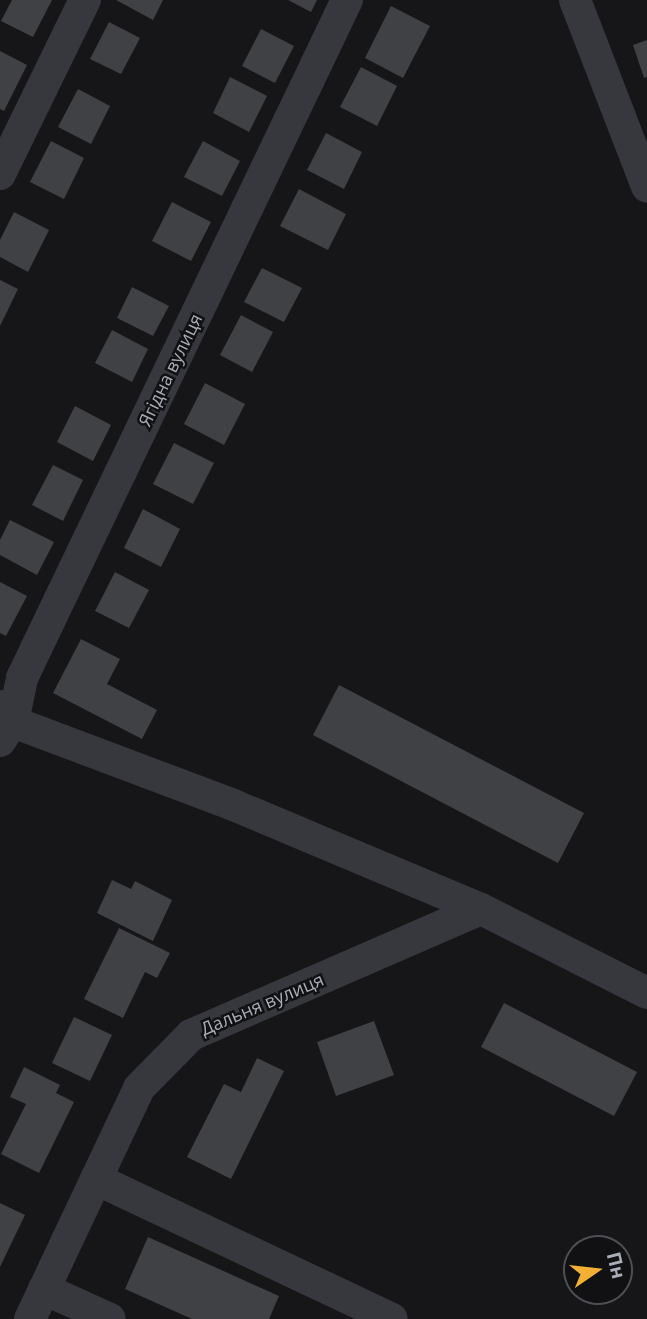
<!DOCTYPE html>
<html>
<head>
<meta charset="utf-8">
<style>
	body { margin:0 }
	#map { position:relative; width:647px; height:1319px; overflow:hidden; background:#161618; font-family:"Open Sans",sans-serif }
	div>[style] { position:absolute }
	.building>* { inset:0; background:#404145 }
	.minor>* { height:32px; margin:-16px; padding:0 16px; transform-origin:16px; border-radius:16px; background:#37383d }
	span { translate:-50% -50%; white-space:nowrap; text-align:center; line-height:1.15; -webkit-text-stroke:5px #111113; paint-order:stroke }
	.street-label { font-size:18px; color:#a8adb8 }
	.north { position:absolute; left:563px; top:1235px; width:70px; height:70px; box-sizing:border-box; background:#111113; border:2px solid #4d4f55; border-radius:50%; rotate:76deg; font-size:19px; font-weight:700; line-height:28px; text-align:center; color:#a8adb8 }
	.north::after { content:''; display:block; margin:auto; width:24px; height:32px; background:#f2b134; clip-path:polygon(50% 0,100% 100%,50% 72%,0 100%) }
</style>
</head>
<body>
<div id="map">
	<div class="building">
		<i style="clip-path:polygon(12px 0,52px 0,33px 37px,1px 21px)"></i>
		<i style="clip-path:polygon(116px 0,163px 0,153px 20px)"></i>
		<i style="clip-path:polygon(288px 0,317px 0,311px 12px)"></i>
		<i style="clip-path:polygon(391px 6px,430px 26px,403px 78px,365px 58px)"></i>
		<i style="clip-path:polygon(109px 22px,140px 38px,121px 74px,90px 59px)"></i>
		<i style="clip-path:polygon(261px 29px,294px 46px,275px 83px,242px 66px)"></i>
		<i style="clip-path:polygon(647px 40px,647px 77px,644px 78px,633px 45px)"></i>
		<i style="clip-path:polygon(0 51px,27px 65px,4px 111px,0 109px)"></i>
		<i style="clip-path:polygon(361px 67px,397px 86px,377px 126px,340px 107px)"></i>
		<i style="clip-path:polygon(230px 77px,267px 96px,249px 132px,213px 113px)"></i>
		<i style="clip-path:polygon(78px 89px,110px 106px,91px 144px,58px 127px)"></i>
		<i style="clip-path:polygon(326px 133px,362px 152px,344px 189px,307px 170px)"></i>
		<i style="clip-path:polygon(51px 141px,84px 158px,64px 199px,30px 182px)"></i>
		<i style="clip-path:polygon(203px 141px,240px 161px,222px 196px,184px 177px)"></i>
		<i style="clip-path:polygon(299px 189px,346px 214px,328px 250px,280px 226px)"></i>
		<i style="clip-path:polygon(172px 202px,211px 222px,191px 261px,152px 241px)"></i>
		<i style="clip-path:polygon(14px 212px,49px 230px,28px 272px,0 257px,0 240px)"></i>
		<i style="clip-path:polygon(262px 268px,302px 288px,284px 322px,244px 302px)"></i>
		<i style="clip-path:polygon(0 280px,18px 289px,0 326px)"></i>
		<i style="clip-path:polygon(132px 287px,169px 306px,153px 336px,117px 318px)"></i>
		<i style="clip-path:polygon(241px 315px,273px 332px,252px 372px,220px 355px)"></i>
		<i style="clip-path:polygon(112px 330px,148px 349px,132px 382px,95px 363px)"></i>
		<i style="clip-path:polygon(205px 383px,245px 404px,224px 445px,184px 424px)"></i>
		<i style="clip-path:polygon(75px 406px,111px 425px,93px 461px,57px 442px)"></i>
		<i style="clip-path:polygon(174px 443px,214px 463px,193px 504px,153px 484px)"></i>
		<i style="clip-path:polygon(53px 465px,83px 480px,63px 521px,32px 505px)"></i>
		<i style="clip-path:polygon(143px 509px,180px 529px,161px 567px,124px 548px)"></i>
		<i style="clip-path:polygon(10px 520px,54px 542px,37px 575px,0 555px,0 540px)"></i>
		<i style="clip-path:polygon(115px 572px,149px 590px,129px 628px,95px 611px)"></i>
		<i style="clip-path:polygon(0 582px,27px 596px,6px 636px,0 633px)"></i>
		<i style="clip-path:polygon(81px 639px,120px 659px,107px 684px,157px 710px,142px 739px,53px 693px)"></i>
		<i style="clip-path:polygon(339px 685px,584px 813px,558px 863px,313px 735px)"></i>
		<i style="clip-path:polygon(112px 880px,131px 889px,135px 881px,172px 900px,153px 941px,97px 913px)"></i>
		<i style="clip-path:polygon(119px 928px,170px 953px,157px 978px,145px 972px,123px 1018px,84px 999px)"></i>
		<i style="clip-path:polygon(504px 1003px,637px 1072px,614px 1116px,481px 1047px)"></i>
		<i style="clip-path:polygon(74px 1017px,112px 1035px,90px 1081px,52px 1063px)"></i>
		<i style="clip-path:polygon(374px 1021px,394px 1075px,336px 1096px,317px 1042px)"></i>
		<i style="clip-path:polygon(257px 1058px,284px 1071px,231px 1179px,187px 1157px,224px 1084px,241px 1092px)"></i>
		<i style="clip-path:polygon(24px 1067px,60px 1085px,56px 1093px,74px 1102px,39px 1173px,1px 1154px,26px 1104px,10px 1097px)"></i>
		<i style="clip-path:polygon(0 1203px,25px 1215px,0 1267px)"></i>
		<i style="clip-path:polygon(148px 1237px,279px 1296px,269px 1319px,192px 1319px,125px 1289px)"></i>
	</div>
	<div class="minor">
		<i style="left:575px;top:0;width:200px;rotate:68.9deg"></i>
		<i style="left:0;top:174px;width:194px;rotate:-64deg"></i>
		<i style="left:3px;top:706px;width:19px;rotate:58deg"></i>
		<i style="left:13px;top:722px;width:233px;rotate:20.6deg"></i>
		<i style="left:231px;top:804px;width:271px;rotate:22.8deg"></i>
		<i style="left:481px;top:909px;width:186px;rotate:26.8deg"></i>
		<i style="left:0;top:741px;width:23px;rotate:-56deg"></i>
		<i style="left:13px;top:722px;width:45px;rotate:-78.4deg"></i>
		<i style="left:22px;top:678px;width:752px;rotate:-64.39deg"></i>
		<i style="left:96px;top:1179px;width:327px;rotate:25.3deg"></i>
		<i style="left:44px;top:1289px;width:72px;rotate:24.4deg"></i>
		<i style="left:30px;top:1319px;width:255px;rotate:-64.7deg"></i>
		<i style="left:139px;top:1088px;width:74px;rotate:-45.5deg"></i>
		<i style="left:191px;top:1035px;width:316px;rotate:-23.5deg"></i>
	</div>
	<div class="street-label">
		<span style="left:170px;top:370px;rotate:-64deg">Ягідна вулиця</span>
		<span style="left:262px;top:1004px;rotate:-23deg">Дальня вулиця</span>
	</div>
	<div class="north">Пн</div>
</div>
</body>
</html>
